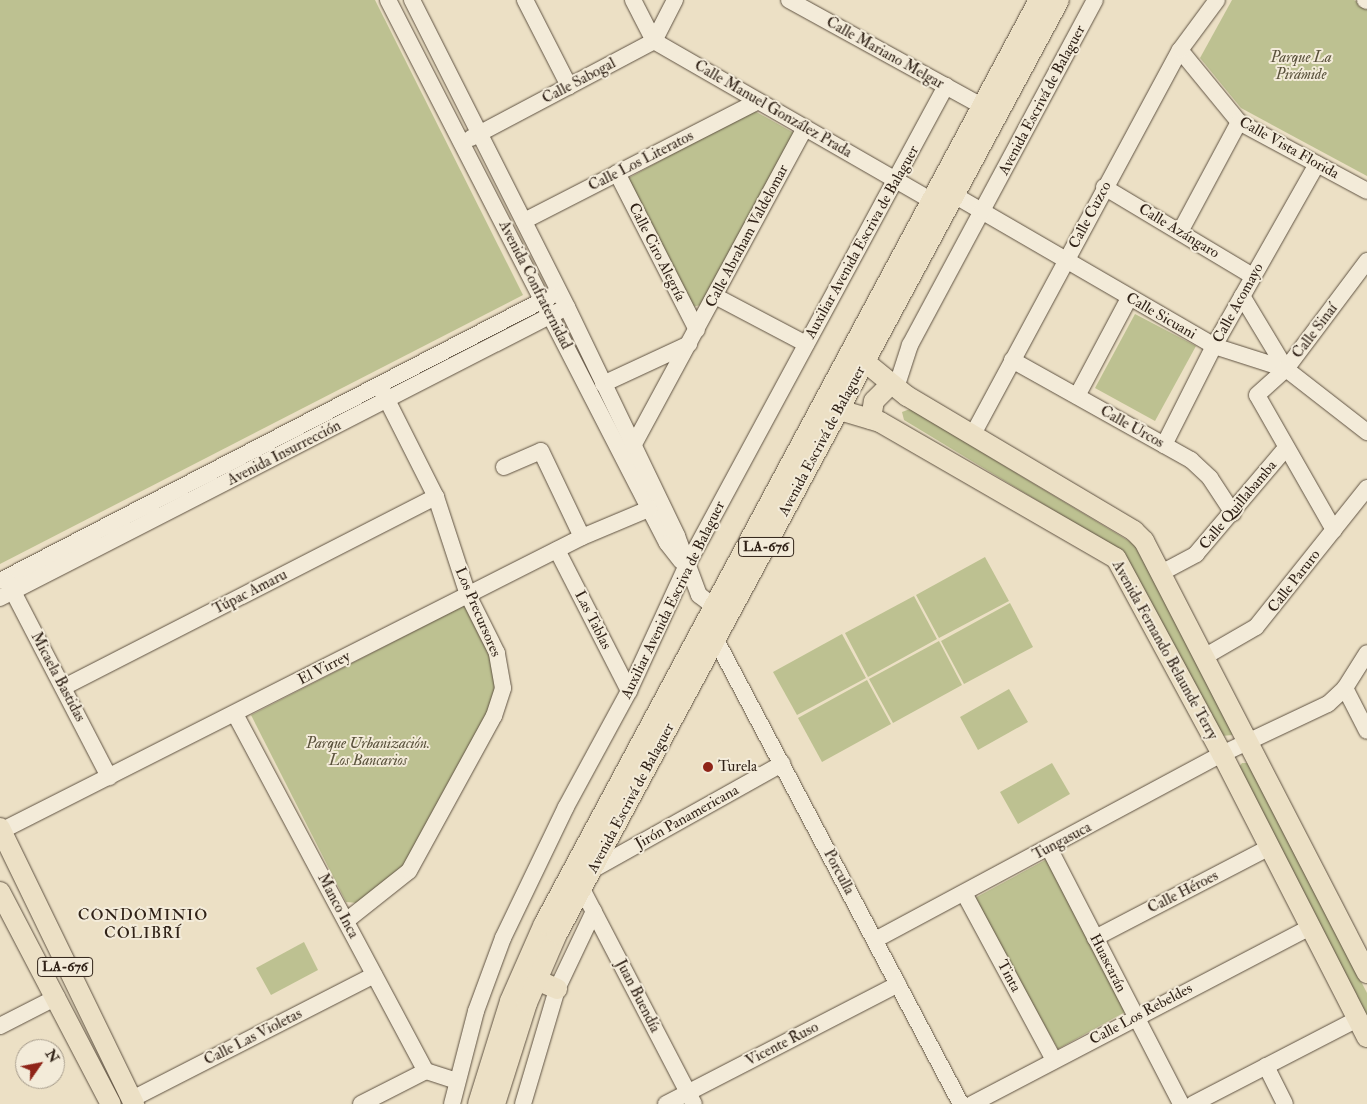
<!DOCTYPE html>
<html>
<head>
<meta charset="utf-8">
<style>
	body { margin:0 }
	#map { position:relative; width:1367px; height:1104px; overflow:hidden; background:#ece0c5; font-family:"IM FELL Double Pica",serif }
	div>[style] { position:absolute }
	.green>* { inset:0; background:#bdc191 }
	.roads { filter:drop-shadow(0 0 1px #5f5242) drop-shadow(0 0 1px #5f5242) }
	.minor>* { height:16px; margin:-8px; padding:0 8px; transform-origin:8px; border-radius:8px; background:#f3ebd9 }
	.major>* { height:20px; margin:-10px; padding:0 10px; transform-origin:10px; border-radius:10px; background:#ece0c5 }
	.dots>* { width:14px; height:14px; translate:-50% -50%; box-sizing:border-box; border:2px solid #f3ebd9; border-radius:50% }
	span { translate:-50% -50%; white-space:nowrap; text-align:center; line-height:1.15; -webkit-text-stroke:4px #f3ebd9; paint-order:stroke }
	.shield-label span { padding:1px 4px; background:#f3ebd9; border:1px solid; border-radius:4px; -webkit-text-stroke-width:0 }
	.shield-label { font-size:14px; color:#302217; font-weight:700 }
	.street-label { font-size:15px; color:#302217 }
	.park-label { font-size:15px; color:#5a523c; font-style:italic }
	.poi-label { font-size:15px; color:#302217 }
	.left { translate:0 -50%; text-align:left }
	.neighbourhood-label { font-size:16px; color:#302217; letter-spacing:1px }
	.north { position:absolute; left:15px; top:1039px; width:50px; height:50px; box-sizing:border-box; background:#f3ebd9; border:1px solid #a59b8b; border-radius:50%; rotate:57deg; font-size:14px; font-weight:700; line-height:20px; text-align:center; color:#302217 }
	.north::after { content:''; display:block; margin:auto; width:18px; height:22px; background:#8f2418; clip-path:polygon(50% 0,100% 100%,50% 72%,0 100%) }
</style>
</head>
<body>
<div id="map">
	<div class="green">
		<i style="clip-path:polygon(0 0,375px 0,523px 295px,0 564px)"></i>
		<i style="clip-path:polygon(1232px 0,1354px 0,1367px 7px,1367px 176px,1241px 108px,1200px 58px)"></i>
		<i style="clip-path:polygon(753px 110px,794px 133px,700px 305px,693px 307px,625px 180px)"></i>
		<i style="clip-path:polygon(1135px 314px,1196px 346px,1155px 421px,1095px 388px)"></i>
		<i style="clip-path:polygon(910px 409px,1134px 544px,1234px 730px,1232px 735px,1222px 736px,1124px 553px,904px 420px,902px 412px)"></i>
		<i style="clip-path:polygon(985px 557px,1009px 601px,939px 638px,916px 595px)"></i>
		<i style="clip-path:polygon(914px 596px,937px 639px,868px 677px,845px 633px)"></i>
		<i style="clip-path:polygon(1010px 603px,1033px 647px,964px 684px,941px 641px)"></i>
		<i style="clip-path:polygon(465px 605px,492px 655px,495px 692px,490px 708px,402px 870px,358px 903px,346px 902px,251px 715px)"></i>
		<i style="clip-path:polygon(842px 634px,866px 678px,797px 715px,773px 672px)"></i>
		<i style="clip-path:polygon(939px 641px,962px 685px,893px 723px,869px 679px)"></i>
		<i style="clip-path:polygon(867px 680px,891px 724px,822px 762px,798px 718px)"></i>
		<i style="clip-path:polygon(1009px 689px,1028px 722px,978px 750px,960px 717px)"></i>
		<i style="clip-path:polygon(1052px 763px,1070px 794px,1018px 824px,1000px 792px)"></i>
		<i style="clip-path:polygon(1242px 763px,1249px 763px,1367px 993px,1367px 1018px,1238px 768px)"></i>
		<i style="clip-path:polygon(1047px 859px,1125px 1012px,1058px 1049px,973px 899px)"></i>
		<i style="clip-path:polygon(304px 942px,318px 970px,271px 995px,256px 968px)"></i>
	</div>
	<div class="roads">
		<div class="minor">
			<i style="left:388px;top:0;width:610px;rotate:62.81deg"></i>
			<i style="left:667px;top:543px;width:23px;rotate:52deg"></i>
			<i style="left:412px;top:0;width:344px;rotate:63.2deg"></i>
			<i style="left:567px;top:307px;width:254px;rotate:64.3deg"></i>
			<i style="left:677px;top:536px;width:63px;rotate:69.6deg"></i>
			<i style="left:699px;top:595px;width:20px;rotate:37deg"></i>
			<i style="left:525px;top:0;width:97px;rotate:62.9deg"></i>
			<i style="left:633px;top:0;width:46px;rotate:62.9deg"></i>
			<i style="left:654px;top:41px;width:321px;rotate:29.9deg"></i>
			<i style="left:789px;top:0;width:220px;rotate:28.8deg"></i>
			<i style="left:1365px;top:0;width:2px;rotate:27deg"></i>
			<i style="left:1180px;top:50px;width:93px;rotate:50.7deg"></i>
			<i style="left:1239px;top:122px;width:145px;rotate:28.3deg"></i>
			<i style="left:471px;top:138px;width:207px;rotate:-27.9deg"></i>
			<i style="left:654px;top:41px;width:46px;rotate:-62.9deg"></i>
			<i style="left:617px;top:173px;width:176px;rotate:63deg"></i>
			<i style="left:1104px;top:187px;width:174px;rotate:30.9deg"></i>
			<i style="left:954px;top:195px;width:301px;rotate:30.1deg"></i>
			<i style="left:1214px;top:346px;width:76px;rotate:17.7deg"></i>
			<i style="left:1286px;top:369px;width:103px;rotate:37.9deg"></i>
			<i style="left:524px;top:221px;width:263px;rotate:-27.1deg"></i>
			<i style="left:1180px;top:232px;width:125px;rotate:-61.8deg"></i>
			<i style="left:715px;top:296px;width:103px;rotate:27.8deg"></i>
			<i style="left:1242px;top:296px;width:85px;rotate:58.9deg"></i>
			<i style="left:1012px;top:360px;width:205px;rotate:29.2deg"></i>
			<i style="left:1191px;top:460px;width:26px;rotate:43deg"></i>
			<i style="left:1210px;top:478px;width:42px;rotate:56.7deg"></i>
			<i style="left:603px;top:384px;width:95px;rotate:-24.9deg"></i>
			<i style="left:896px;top:388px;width:45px;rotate:-72deg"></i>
			<i style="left:910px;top:345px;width:391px;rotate:-61.8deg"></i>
			<i style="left:1077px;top:396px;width:111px;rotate:-62deg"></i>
			<i style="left:972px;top:436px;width:438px;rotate:-61.7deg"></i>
			<i style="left:1180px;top:50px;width:62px;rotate:-53.5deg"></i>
			<i style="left:1164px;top:445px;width:111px;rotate:-63.2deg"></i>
			<i style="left:1214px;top:346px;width:209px;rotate:-60.5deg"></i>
			<i style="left:633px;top:446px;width:362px;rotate:-61.6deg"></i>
			<i style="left:504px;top:467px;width:40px;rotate:-23.4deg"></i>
			<i style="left:541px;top:451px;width:95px;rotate:64.5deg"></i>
			<i style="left:1334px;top:530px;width:155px;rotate:-119.7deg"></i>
			<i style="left:1257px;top:395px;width:39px;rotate:-42deg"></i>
			<i style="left:1286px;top:369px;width:135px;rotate:-53.1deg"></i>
			<i style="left:557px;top:550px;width:158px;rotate:62.9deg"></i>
			<i style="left:1161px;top:573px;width:40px;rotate:-28deg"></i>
			<i style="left:1196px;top:554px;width:139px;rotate:-49.7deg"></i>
			<i style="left:0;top:581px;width:620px;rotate:-27.35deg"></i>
			<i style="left:8px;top:582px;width:220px;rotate:62.6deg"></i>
			<i style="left:0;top:598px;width:631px;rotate:-27.17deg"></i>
			<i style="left:716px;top:640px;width:525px;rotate:62.17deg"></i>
			<i style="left:1204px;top:657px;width:60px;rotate:-30deg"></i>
			<i style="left:1256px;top:627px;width:178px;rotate:-51.4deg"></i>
			<i style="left:64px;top:687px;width:418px;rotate:-27.1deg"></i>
			<i style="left:1345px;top:688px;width:48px;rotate:62.9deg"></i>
			<i style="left:235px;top:714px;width:405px;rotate:61.9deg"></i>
			<i style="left:426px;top:1071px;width:32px;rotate:18deg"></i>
			<i style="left:1px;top:831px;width:651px;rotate:-26.84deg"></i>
			<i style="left:582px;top:537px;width:73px;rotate:-22.7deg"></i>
			<i style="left:1049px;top:848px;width:288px;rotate:62.7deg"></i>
			<i style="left:592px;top:870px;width:218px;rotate:-29.2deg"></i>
			<i style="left:582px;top:889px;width:242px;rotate:62.5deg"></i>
			<i style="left:964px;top:893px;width:190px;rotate:61.7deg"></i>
			<i style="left:346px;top:921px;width:80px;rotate:-38.4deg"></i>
			<i style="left:409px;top:871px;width:177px;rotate:-61.3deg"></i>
			<i style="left:494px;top:716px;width:29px;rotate:-72deg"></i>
			<i style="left:503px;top:688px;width:36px;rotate:-100deg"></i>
			<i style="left:497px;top:653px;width:65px;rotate:-116.6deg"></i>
			<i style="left:468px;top:595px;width:103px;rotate:-108.1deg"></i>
			<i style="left:436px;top:497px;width:118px;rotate:-116.8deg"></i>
			<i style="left:1095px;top:938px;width:197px;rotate:-27.5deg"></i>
			<i style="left:875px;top:940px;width:394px;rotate:-28.2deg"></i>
			<i style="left:1222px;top:754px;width:117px;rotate:-25.3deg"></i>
			<i style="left:1328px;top:704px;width:23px;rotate:-43deg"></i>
			<i style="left:1345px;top:688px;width:41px;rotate:-57.8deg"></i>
			<i style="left:0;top:1026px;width:64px;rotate:-27deg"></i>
			<i style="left:1266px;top:1066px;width:42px;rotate:63.4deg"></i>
			<i style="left:132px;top:1099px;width:272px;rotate:-27.1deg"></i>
			<i style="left:361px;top:1104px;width:73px;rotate:-26.9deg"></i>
			<i style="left:452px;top:1104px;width:96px;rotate:-75.5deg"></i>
			<i style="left:476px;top:1011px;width:78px;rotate:-69.7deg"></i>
			<i style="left:503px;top:938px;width:145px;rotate:-64.3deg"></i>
			<i style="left:566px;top:807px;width:132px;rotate:-61.5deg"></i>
			<i style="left:629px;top:691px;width:136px;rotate:-65.3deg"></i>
			<i style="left:686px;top:567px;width:547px;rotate:-61.61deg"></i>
			<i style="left:523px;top:1104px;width:120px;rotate:-73.5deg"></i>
			<i style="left:557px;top:989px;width:86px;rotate:-64.6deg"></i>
			<i style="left:666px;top:1104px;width:261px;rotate:-27.3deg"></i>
			<i style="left:972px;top:1104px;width:382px;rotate:-27.6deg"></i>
			<i style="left:1193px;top:1104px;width:186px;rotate:-27.3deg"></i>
		</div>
		<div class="major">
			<i style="left:854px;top:353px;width:68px;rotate:39.1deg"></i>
			<i style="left:907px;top:396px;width:264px;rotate:30.7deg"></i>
			<i style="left:1134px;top:531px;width:14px;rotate:45deg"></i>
			<i style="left:1144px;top:541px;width:486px;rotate:62.7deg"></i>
			<i style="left:826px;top:406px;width:56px;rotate:16.5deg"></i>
			<i style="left:880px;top:422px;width:272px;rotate:30deg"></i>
			<i style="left:1116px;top:558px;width:223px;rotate:61.6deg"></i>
			<i style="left:1222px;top:754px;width:318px;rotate:62.9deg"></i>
			<i style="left:871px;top:419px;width:18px;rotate:-81deg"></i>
			<i style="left:874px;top:401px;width:24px;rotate:-45deg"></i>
			<i style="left:0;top:828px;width:307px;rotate:64.1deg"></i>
			<i style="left:0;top:892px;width:239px;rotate:62.4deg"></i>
			<i style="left:537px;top:980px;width:22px;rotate:24deg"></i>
			<i style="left:478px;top:1104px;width:108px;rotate:-72.7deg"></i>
			<i style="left:510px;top:1001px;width:84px;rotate:-66.2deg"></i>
			<i style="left:544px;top:924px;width:1048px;rotate:-61.82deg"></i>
			<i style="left:495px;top:1104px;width:106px;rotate:-72.4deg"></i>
			<i style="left:527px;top:1003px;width:75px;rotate:-66.5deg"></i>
			<i style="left:557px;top:934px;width:1060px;rotate:-61.74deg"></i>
		</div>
	</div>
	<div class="dots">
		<i style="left:708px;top:767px;background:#8f2418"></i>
	</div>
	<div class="shield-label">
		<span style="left:766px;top:547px">LA-676</span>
		<span style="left:65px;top:967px">LA-676</span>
	</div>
	<div class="street-label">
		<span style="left:885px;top:53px;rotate:29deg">Calle Mariano Melgar</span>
		<span style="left:579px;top:81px;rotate:-28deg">Calle Sabogal</span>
		<span style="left:1042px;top:100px;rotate:-62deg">Avenida Escrivá de Balaguer</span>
		<span style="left:773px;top:109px;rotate:30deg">Calle Manuel González Prada</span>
		<span style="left:1289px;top:148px;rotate:29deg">Calle Vista Florida</span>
		<span style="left:641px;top:161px;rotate:-27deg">Calle Los Literatos</span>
		<span style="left:1090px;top:215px;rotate:-62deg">Calle Cuzco</span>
		<span style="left:1179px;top:231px;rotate:31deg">Calle Azángaro</span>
		<span style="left:747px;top:236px;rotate:-62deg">Calle Abraham Valdelomar</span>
		<span style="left:862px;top:242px;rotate:-61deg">Auxiliar Avenida Escriva de Balaguer</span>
		<span style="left:657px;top:252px;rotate:63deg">Calle Ciro Alegría</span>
		<span style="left:535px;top:285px;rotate:63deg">Avenida Confraternidad</span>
		<span style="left:1238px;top:303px;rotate:-61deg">Calle Acomayo</span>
		<span style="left:1161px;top:316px;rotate:30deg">Calle Sicuani</span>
		<span style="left:1315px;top:331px;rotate:-53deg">Calle Sinaí</span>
		<span style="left:1132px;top:427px;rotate:29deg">Calle Urcos</span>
		<span style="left:822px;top:441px;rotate:-62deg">Avenida Escrivá de Balaguer</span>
		<span style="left:284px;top:453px;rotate:-27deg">Avenida Insurrección</span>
		<span style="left:1238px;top:505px;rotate:-50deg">Calle Quillabamba</span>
		<span style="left:1294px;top:581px;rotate:-52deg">Calle Paruro</span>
		<span style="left:250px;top:592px;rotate:-27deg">Túpac Amaru</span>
		<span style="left:673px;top:600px;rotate:-64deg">Auxiliar Avenida Escriva de Balaguer</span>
		<span style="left:478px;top:612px;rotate:67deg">Los Precursores</span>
		<span style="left:593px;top:620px;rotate:63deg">Las Tablas</span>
		<span style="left:1165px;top:650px;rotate:61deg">Avenida Fernando Belaunde Terry</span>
		<span style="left:324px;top:668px;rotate:-27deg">El Virrey</span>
		<span style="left:58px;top:677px;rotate:62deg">Micaela Bastidas</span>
		<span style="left:631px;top:798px;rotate:-62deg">Avenida Escrivá de Balaguer</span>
		<span style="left:687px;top:817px;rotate:-29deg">Jirón Panamericana</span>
		<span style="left:1062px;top:841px;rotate:-28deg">Tungasuca</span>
		<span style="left:839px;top:872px;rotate:62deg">Porculla</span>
		<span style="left:1183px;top:892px;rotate:-27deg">Calle Héroes</span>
		<span style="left:338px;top:906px;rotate:62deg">Manco Inca</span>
		<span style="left:1108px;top:963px;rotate:63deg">Huascarán</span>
		<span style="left:1009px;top:976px;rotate:62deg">Tinta</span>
		<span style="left:638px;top:996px;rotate:63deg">Juan Buendía</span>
		<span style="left:1141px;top:1014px;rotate:-28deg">Calle Los Rebeldes</span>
		<span style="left:253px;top:1037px;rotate:-27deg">Calle Las Violetas</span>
		<span style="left:782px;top:1044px;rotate:-27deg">Vicente Ruso</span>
	</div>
	<div class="park-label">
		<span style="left:1301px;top:66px">Parque La<br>Pirámide</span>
		<span style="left:368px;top:752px">Parque Urbanización.<br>Los Bancarios</span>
	</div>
	<div class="poi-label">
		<span class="left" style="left:718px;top:767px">Turela</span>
	</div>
	<div class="neighbourhood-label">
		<span style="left:143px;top:924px">CONDOMINIO<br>COLIBRÍ</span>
	</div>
	<div class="north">N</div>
</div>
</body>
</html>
